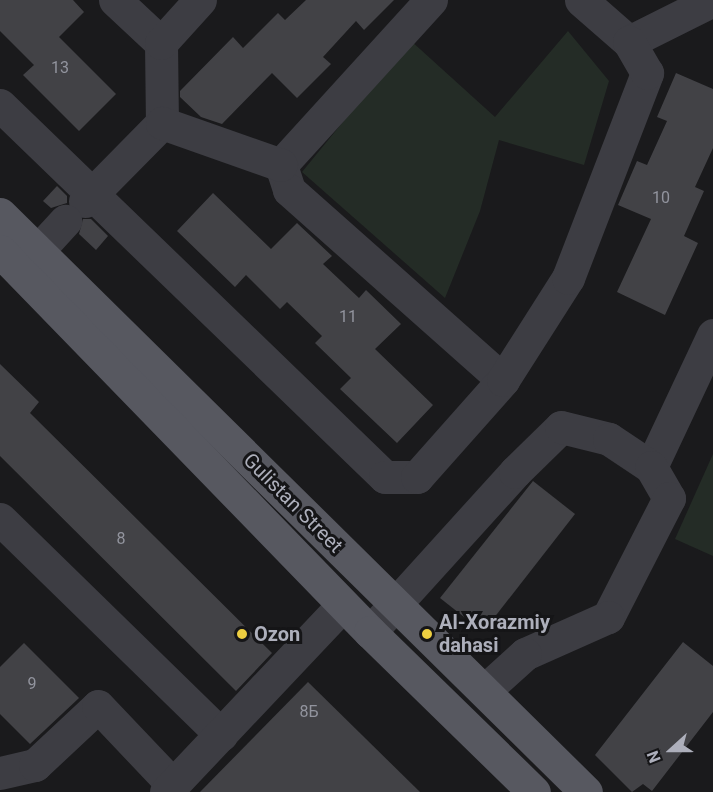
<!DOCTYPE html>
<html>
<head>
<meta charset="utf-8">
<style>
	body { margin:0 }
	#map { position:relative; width:713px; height:792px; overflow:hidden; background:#1a1a1c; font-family:Roboto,sans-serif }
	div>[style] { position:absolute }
	.green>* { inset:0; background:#242c26 }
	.building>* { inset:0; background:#424246 }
	.minor>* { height:33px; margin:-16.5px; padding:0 16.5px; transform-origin:16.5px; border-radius:16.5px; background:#3d3d43 }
	.major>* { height:33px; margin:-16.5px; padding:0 16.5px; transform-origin:16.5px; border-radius:16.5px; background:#575860 }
	.dots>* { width:16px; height:16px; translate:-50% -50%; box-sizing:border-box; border:3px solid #151517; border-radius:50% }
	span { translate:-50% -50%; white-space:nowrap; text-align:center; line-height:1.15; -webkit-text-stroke:6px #151517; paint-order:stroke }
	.number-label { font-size:16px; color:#92949e }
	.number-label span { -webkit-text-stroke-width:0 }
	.street-label { font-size:20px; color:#adafbb }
	.poi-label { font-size:20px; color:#adafbb; font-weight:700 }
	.left { translate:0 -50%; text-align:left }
	.north { position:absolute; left:641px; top:720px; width:60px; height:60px; -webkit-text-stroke:4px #151517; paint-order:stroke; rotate:249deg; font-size:16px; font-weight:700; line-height:24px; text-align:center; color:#adafbb }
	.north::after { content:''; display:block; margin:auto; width:21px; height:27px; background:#adafbb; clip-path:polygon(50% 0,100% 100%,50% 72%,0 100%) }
</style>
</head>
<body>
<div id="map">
	<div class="green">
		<i style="clip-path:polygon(568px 31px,609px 81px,584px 165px,499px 140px,480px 211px,445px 298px,302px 172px,410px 40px,495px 117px)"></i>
		<i style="clip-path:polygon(713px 454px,713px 556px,675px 539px)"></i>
	</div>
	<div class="building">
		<i style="clip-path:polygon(0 0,73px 0,84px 12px,59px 37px,116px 94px,79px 131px,23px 75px,34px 65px,0 31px)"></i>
		<i style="clip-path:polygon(306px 0,394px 0,364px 30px,356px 21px,323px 57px,331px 64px,297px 98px,272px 73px,222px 124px,201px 117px,180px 97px,180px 91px,233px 37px,243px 48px,278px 13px,285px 20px)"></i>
		<i style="clip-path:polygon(676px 73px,713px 89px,713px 148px,695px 187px,704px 191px,684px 236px,698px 243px,665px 315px,617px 292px,651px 219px,618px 205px,637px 161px,647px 165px,667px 121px,657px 117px)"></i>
		<i style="clip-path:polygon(57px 186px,67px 196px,67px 203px,51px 208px,43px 201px)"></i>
		<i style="clip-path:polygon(213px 193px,271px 249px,297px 223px,332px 256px,323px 264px,359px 298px,366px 290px,401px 324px,375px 349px,433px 405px,397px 443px,340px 389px,351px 378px,315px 343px,322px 336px,287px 302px,280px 309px,246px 275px,235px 287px,177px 231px)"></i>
		<i style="clip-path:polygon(83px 219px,91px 219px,108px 236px,96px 250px,79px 234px)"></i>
		<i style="clip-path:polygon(0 364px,39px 402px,30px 413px,272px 653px,236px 691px,0 456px)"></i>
		<i style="clip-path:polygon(533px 481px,575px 514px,483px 632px,440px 598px)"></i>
		<i style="clip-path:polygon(683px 642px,713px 666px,713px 712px,652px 791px,643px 784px,632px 792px,595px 755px)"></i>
		<i style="clip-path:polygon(24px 643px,79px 698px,30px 744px,0 714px,0 667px)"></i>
		<i style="clip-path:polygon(308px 682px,420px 792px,200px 792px)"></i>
	</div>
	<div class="minor">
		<i style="left:115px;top:0;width:63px;rotate:43.1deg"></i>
		<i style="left:161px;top:43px;width:80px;rotate:89.3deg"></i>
		<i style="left:431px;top:0;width:223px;rotate:132.3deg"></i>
		<i style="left:281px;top:165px;width:26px;rotate:72deg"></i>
		<i style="left:289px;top:190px;width:286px;rotate:41.6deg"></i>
		<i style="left:581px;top:0;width:64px;rotate:41.2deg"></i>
		<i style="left:629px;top:42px;width:94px;rotate:-26.6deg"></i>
		<i style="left:161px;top:43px;width:58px;rotate:-47.8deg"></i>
		<i style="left:0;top:105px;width:535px;rotate:44.02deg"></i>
		<i style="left:385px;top:477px;width:32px"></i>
		<i style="left:417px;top:477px;width:130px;rotate:-48.4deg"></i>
		<i style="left:503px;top:380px;width:121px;rotate:-57.5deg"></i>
		<i style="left:568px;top:278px;width:220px;rotate:-68.9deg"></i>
		<i style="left:647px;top:73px;width:36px;rotate:-120deg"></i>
		<i style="left:85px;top:201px;width:110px;rotate:-45.4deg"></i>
		<i style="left:162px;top:123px;width:126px;rotate:19.4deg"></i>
		<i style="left:20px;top:270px;width:67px;rotate:-47.4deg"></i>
		<i style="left:651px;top:467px;width:146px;rotate:-64.8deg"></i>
		<i style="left:0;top:519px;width:309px;rotate:44.3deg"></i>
		<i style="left:370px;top:632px;width:216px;rotate:-47.8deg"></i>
		<i style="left:515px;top:472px;width:64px;rotate:-44.4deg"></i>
		<i style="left:561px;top:427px;width:49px;rotate:14deg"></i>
		<i style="left:609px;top:439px;width:50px;rotate:33.7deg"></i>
		<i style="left:651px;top:467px;width:36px;rotate:60deg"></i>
		<i style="left:669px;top:498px;width:134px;rotate:117.1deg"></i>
		<i style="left:608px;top:617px;width:91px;rotate:156deg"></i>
		<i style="left:525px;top:654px;width:55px;rotate:137.9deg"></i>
		<i style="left:0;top:773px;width:36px;rotate:-13deg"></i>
		<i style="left:35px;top:765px;width:86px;rotate:-43.1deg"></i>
		<i style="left:98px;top:706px;width:109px;rotate:46.5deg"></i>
		<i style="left:166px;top:792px;width:257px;rotate:-46.6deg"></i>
	</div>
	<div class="major">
		<i style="left:0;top:214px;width:823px;rotate:44.61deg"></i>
		<i style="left:0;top:251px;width:531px;rotate:45.84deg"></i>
		<i style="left:370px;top:632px;width:229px;rotate:44.3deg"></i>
	</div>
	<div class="dots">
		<i style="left:242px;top:634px;background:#edce41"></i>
		<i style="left:427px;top:634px;background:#edce41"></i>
	</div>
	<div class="number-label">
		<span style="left:60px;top:68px">13</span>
		<span style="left:661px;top:198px">10</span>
		<span style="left:348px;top:317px">11</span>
		<span style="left:121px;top:539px">8</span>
		<span style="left:32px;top:684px">9</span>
		<span style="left:309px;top:712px">8Б</span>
	</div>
	<div class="street-label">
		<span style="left:293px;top:503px;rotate:45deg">Gulistan Street</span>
	</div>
	<div class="poi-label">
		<span class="left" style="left:439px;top:634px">Al-Xorazmiy<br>dahasi</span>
		<span class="left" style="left:254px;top:634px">Ozon</span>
	</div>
	<div class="north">N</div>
</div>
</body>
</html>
